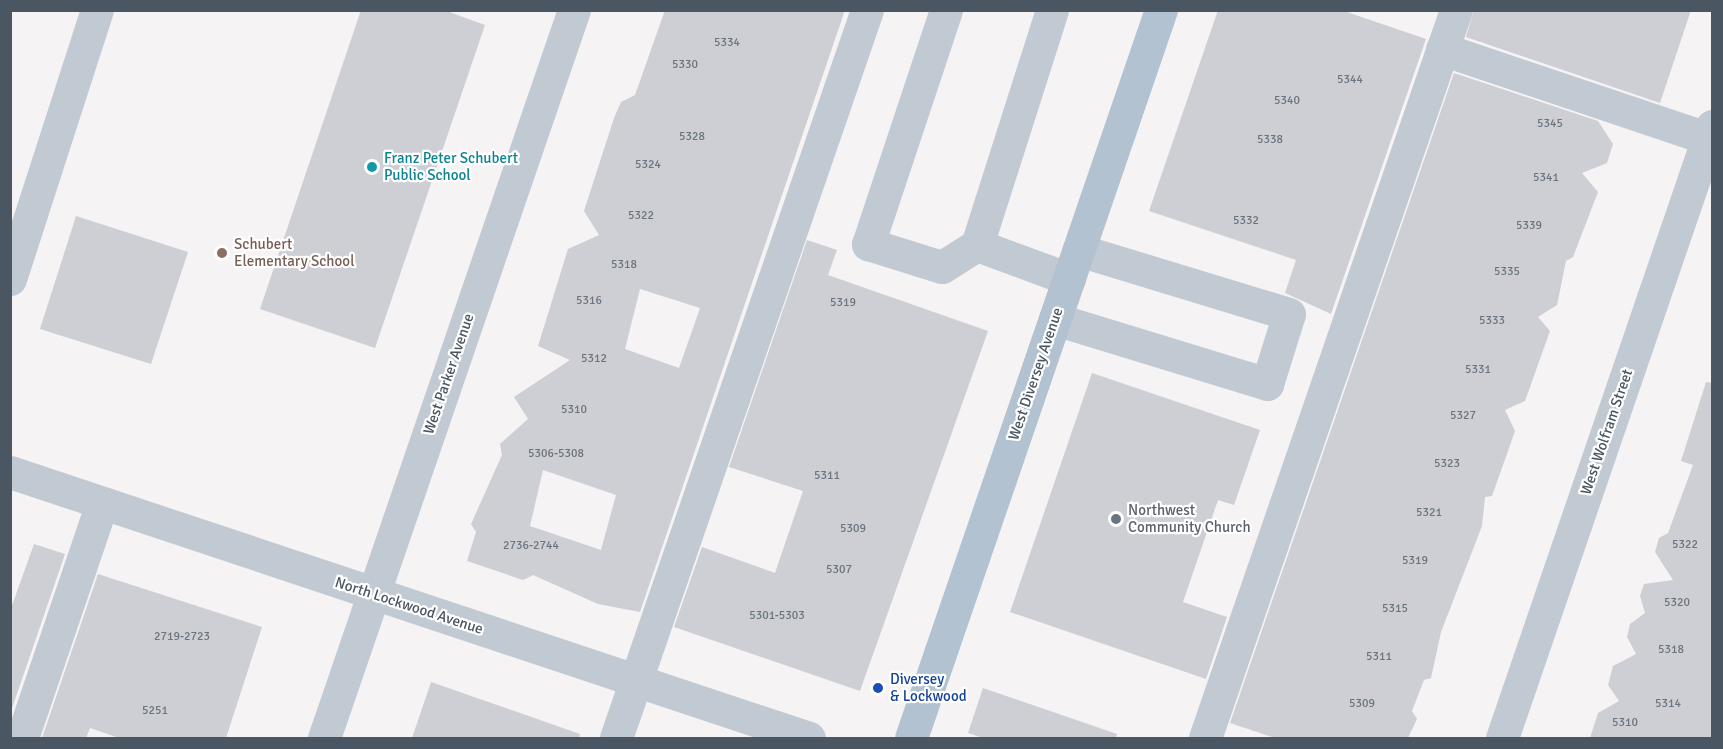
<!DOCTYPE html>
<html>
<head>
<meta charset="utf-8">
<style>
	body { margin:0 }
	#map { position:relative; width:1723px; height:749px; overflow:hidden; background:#f5f3f3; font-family:Signika,sans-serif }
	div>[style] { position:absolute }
	.building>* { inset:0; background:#cdcfd5 }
	.minor>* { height:33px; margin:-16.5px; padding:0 16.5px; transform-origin:16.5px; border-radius:16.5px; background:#c1cad2 }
	.major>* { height:33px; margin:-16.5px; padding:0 16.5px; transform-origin:16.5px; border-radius:16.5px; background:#b3c2d1 }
	.dots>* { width:16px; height:16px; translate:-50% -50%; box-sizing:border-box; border:3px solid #fff; border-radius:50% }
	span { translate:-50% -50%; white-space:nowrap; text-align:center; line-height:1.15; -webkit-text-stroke:4.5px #fff; paint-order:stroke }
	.number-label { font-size:12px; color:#6b747e }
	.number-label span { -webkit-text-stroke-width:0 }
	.culture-label { font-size:15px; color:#0d838f }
	.left { translate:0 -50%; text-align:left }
	.education-label { font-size:15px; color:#785e54 }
	.street-label { font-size:15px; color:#4a5661 }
	.worship-label { font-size:15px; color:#5b616d }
	.transit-label { font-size:15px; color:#164399 }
	.frame { position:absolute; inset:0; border:12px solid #4a5661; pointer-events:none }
</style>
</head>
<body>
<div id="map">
	<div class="building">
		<i style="clip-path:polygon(361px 10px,444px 10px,485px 25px,375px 348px,260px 309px)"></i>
		<i style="clip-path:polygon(evenodd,665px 10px,845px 10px,640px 612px,598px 604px,533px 575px,523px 580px,467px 561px,476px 532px,471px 524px,502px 455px,500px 444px,528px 419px,514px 397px,570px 360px,538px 346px,568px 249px,599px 235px,584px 211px,614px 118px,621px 102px,635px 95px,665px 10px,640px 289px,700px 308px,679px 368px,625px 349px,640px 289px,665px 10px,543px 470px,616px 495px,601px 550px,530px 526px,543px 470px)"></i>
		<i style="clip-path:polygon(1218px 10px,1341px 10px,1426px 39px,1331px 314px,1285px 293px,1296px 260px,1149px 211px)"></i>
		<i style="clip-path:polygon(1474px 10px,1691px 10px,1660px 103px,1466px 37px)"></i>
		<i style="clip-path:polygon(1454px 73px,1598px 121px,1613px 144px,1607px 163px,1582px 173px,1598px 192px,1573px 257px,1566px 261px,1557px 305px,1538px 317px,1550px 331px,1525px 401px,1505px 410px,1515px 431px,1492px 496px,1485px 497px,1482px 526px,1441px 632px,1431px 678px,1424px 680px,1412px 711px,1417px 719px,1408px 738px,1275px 738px,1230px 723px)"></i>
		<i style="clip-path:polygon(76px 216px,188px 252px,151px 364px,40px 329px)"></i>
		<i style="clip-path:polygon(807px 240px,837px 250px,828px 275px,988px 331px,860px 691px,674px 627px,702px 547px,775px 573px,803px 491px,729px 467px)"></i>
		<i style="clip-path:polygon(1092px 373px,1260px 430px,1234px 505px,1218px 500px,1183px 602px,1227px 617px,1206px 679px,1010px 612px)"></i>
		<i style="clip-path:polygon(1706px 382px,1713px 383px,1713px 738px,1590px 738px,1598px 713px,1619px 701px,1608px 685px,1613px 666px,1636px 654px,1627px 637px,1630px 624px,1645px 613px,1640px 596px,1644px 584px,1673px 580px,1655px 552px,1659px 538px,1668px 533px,1693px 465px,1681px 461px)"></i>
		<i style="clip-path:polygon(34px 544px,65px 554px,10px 714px,10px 611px)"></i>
		<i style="clip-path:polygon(98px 574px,262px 627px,226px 738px,119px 738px,90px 728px,86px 738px,42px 738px)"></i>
		<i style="clip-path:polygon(431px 682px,580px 734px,579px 738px,412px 738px)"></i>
		<i style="clip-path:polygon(983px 688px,1117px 734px,1116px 738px,983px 738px,968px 733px)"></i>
	</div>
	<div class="minor">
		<i style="left:946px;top:10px;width:247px;rotate:108.4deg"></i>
		<i style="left:868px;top:244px;width:77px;rotate:17.3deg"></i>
		<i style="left:942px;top:267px;width:41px;rotate:-32.2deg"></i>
		<i style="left:1052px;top:10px;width:247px;rotate:107.7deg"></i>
		<i style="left:977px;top:245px;width:98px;rotate:20.3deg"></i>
		<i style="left:1442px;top:49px;width:285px;rotate:18.6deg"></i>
		<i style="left:10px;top:279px;width:283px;rotate:-72.1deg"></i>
		<i style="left:1055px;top:319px;width:222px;rotate:17deg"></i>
		<i style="left:1267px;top:384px;width:73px;rotate:-72.6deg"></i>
		<i style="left:1289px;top:314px;width:220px;rotate:-163.1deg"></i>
		<i style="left:10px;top:472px;width:842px;rotate:18.41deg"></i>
		<i style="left:22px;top:738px;width:248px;rotate:-71.2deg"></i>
		<i style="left:324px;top:738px;width:770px;rotate:-71.05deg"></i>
		<i style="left:616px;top:738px;width:770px;rotate:-70.98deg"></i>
		<i style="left:1205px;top:738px;width:770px;rotate:-70.98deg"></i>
		<i style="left:1502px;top:738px;width:647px;rotate:-71.06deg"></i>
	</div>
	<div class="major">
		<i style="left:911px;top:738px;width:770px;rotate:-71.05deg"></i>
	</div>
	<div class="dots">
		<i style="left:372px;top:167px;background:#0f9aa8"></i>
		<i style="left:222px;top:253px;background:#8d6e63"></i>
		<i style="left:1116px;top:519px;background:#6b7280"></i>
		<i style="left:878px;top:688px;background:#1a4fb4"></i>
	</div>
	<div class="number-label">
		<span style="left:727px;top:43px">5334</span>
		<span style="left:685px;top:65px">5330</span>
		<span style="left:1350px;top:80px">5344</span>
		<span style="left:1287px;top:101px">5340</span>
		<span style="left:1550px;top:124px">5345</span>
		<span style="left:692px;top:137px">5328</span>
		<span style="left:1270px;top:140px">5338</span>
		<span style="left:648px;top:165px">5324</span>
		<span style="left:1546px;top:178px">5341</span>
		<span style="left:641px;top:216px">5322</span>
		<span style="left:1246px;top:221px">5332</span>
		<span style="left:1529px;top:226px">5339</span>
		<span style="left:624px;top:265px">5318</span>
		<span style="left:1507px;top:272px">5335</span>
		<span style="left:589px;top:301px">5316</span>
		<span style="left:843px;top:303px">5319</span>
		<span style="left:1492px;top:321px">5333</span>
		<span style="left:594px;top:359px">5312</span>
		<span style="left:1478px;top:370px">5331</span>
		<span style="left:574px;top:410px">5310</span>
		<span style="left:1463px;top:416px">5327</span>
		<span style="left:556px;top:454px">5306-5308</span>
		<span style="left:1447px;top:464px">5323</span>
		<span style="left:827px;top:476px">5311</span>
		<span style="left:1429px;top:513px">5321</span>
		<span style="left:853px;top:529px">5309</span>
		<span style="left:1685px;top:545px">5322</span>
		<span style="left:531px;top:546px">2736-2744</span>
		<span style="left:1415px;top:561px">5319</span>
		<span style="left:839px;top:570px">5307</span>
		<span style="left:1677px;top:603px">5320</span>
		<span style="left:1395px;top:609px">5315</span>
		<span style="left:777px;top:616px">5301-5303</span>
		<span style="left:182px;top:637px">2719-2723</span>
		<span style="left:1671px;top:650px">5318</span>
		<span style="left:1379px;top:657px">5311</span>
		<span style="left:1362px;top:704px">5309</span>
		<span style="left:1668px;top:704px">5314</span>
		<span style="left:155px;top:711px">5251</span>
		<span style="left:1625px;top:723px">5310</span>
	</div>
	<div class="culture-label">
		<span class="left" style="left:384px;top:167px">Franz Peter Schubert<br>Public School</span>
	</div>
	<div class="education-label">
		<span class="left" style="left:234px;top:253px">Schubert<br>Elementary School</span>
	</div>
	<div class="street-label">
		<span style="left:449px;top:374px;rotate:-71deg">West Parker Avenue</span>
		<span style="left:1036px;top:374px;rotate:-71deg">West Diversey Avenue</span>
		<span style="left:1607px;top:432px;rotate:-71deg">West Wolfram Street</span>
		<span style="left:409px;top:606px;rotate:18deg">North Lockwood Avenue</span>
	</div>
	<div class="worship-label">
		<span class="left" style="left:1128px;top:519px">Northwest<br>Community Church</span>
	</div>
	<div class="transit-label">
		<span class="left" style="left:890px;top:688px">Diversey<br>&amp; Lockwood</span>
	</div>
	<div class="frame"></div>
</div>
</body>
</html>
